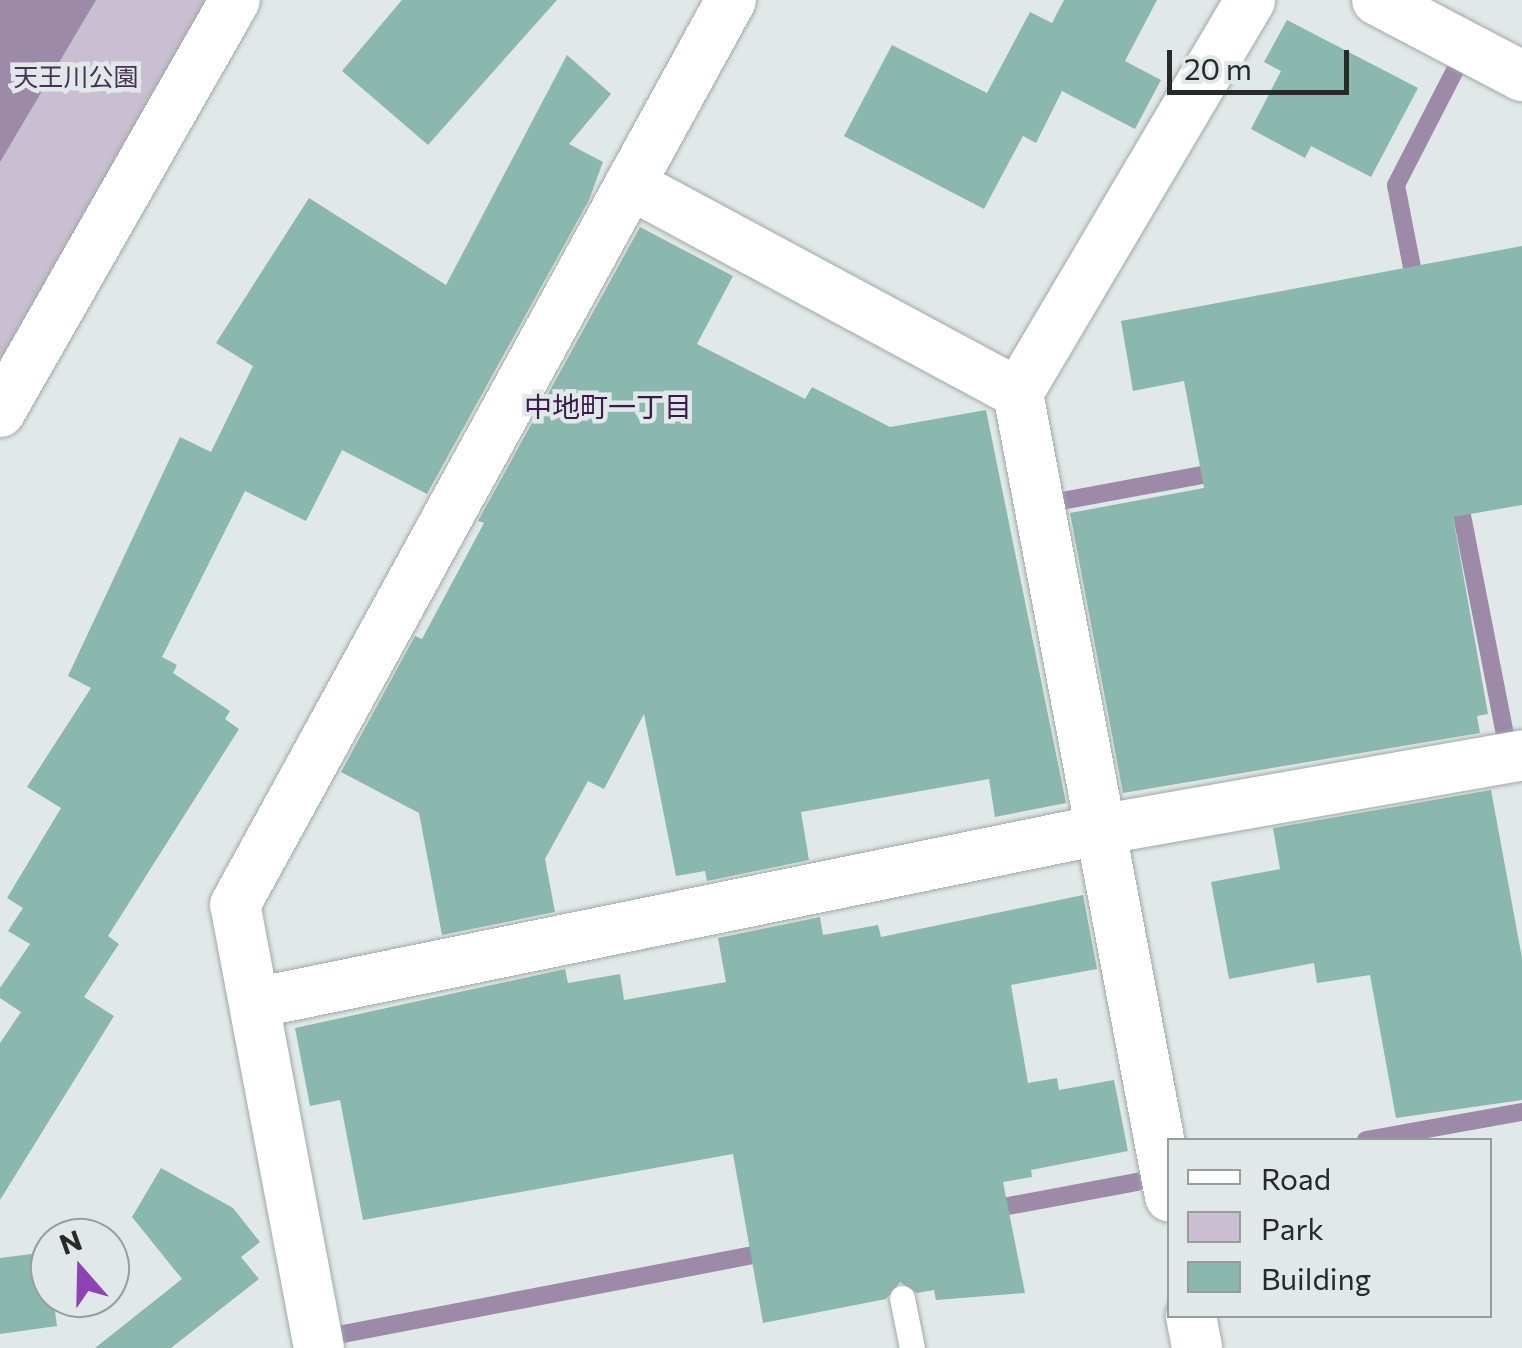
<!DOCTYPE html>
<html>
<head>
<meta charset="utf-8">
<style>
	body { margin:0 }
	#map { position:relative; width:1522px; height:1348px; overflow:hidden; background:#e0e9e7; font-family:Commissioner,"Noto Sans JP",sans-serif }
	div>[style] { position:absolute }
	.green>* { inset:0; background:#cabed2 }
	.water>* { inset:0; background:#9d8aa9 }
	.stream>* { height:18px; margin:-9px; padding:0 9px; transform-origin:9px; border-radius:9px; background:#9d8aa9 }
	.building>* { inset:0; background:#8ab7ae }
	.roads { filter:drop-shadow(0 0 2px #a0a8a6) drop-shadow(0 0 2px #a0a8a6) }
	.service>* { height:25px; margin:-12.5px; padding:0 12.5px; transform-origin:12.5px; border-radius:12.5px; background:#fff }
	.minor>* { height:50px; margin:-25px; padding:0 25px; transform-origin:25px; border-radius:25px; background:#fff }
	span { translate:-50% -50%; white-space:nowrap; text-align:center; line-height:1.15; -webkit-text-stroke:9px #e0e9e7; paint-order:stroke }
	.park-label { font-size:25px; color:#4a2f5a }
	.neighbourhood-label { font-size:28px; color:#3c194f }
	.legend { position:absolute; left:1167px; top:1138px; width:325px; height:180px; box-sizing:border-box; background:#e0e9e7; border:2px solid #969d9b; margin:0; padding:12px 18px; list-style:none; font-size:30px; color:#272a29 }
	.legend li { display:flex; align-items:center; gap:20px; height:50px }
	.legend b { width:50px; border:2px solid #969d9b }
	.north { position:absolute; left:30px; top:1218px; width:100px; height:100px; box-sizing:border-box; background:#e0e9e7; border:2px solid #969d9b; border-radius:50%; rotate:340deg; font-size:28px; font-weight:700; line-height:40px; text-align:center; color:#272a29 }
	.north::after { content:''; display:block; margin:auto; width:35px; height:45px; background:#8e43b5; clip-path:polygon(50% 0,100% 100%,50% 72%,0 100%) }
	.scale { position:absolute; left:1167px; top:50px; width:182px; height:45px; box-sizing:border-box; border:5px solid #272a29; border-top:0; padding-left:12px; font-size:30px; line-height:35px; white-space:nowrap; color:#272a29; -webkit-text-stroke:8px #e0e9e7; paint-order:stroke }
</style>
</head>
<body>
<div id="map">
	<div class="green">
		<i style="clip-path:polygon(0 0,215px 0,0 362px)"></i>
	</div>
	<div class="water">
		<i style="clip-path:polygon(0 0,96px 0,0 162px)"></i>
	</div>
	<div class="stream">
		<i style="left:1416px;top:288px;width:105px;rotate:-101deg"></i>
		<i style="left:1396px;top:185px;width:129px;rotate:-62.8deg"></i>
		<i style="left:1458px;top:495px;width:244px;rotate:78.9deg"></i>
		<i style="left:1067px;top:500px;width:160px;rotate:-10.5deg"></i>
		<i style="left:1366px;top:1140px;width:158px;rotate:-10.2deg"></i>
		<i style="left:987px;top:1210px;width:153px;rotate:-10.6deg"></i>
		<i style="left:343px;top:1334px;width:440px;rotate:-10.9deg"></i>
	</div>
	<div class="building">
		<i style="clip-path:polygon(402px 0,557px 0,428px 145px,342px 71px)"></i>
		<i style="clip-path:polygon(1064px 0,1157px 0,1125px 61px,1161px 80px,1135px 129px,1062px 91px,1036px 143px,1023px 136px,984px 209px,844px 136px,892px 45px,987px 93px,1030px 12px,1052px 23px)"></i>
		<i style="clip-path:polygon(1287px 20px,1418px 88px,1371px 177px,1311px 146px,1305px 158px,1251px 129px,1281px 71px,1264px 62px)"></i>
		<i style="clip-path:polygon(567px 55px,611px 94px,569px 144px,603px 162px,589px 200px,427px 494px,342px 450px,306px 521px,245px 491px,162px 657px,177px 665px,173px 673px,230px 711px,225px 719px,239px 729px,108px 936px,119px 944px,84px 997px,114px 1016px,0 1200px,0 1043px,21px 1012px,0 998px,0 988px,30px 944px,8px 931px,23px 908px,7px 898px,61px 808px,27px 787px,91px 688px,68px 676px,180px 437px,211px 452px,253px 366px,216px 343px,309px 198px,446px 285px)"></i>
		<i style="clip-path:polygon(640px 227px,733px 276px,697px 344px,805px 399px,812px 387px,890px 427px,986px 410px,1066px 803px,995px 817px,989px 779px,801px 812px,809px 860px,707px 881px,705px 871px,676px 876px,644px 714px,604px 789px,588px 781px,545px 859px,555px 912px,442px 935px,419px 813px,341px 772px,415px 636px,422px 639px,484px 523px,478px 521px)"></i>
		<i style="clip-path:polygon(1522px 246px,1522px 505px,1453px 517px,1488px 714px,1477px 716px,1480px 733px,1123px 793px,1070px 513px,1204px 488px,1184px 381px,1133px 391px,1121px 321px)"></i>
		<i style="clip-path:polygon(1491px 790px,1522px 958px,1522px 1100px,1396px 1118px,1370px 975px,1317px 983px,1314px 963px,1229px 979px,1211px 882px,1280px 869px,1273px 828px)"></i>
		<i style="clip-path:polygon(1083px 895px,1097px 969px,1011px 985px,1028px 1083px,1057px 1078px,1059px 1090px,1114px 1080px,1128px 1151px,1031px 1170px,1032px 1177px,1003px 1182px,1025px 1293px,936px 1300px,934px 1290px,917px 1293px,900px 1282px,886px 1299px,763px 1323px,733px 1154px,363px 1220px,340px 1100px,310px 1106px,295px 1028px,565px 969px,568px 983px,620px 974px,624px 1000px,726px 982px,718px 938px,820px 917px,823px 935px,878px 925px,881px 937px)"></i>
		<i style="clip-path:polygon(161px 1168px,233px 1208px,260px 1242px,241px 1257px,259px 1279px,171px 1348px,95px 1348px,182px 1279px,132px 1217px)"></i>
		<i style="clip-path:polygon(47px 1252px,57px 1326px,0 1334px,0 1258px)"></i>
	</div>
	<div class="roads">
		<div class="service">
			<i style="left:902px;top:1298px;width:51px;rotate:78.7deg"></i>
		</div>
		<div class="minor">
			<i style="left:1377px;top:0;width:164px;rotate:27.7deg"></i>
			<i style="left:630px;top:184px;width:441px;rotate:28.3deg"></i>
			<i style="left:1018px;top:393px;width:818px;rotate:79.29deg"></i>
			<i style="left:1018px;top:393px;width:456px;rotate:-59.4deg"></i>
			<i style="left:0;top:412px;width:474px;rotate:-60.3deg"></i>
			<i style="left:255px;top:1003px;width:867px;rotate:-11.58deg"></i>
			<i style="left:1104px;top:829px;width:424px;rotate:-10deg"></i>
			<i style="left:1191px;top:1316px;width:33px;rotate:79deg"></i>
			<i style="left:319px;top:1348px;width:451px;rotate:-100.7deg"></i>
			<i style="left:235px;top:905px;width:1032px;rotate:-61.27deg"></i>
		</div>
	</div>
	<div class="park-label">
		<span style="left:76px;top:76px">天王川公園</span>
	</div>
	<div class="neighbourhood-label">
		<span style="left:608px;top:406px">中地町一丁目</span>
	</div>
	<ul class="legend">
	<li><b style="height:12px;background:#fff"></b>Road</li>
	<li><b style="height:28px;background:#cabed2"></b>Park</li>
	<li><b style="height:28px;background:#8ab7ae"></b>Building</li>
	</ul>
	<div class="north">N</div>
	<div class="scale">20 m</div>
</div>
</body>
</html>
